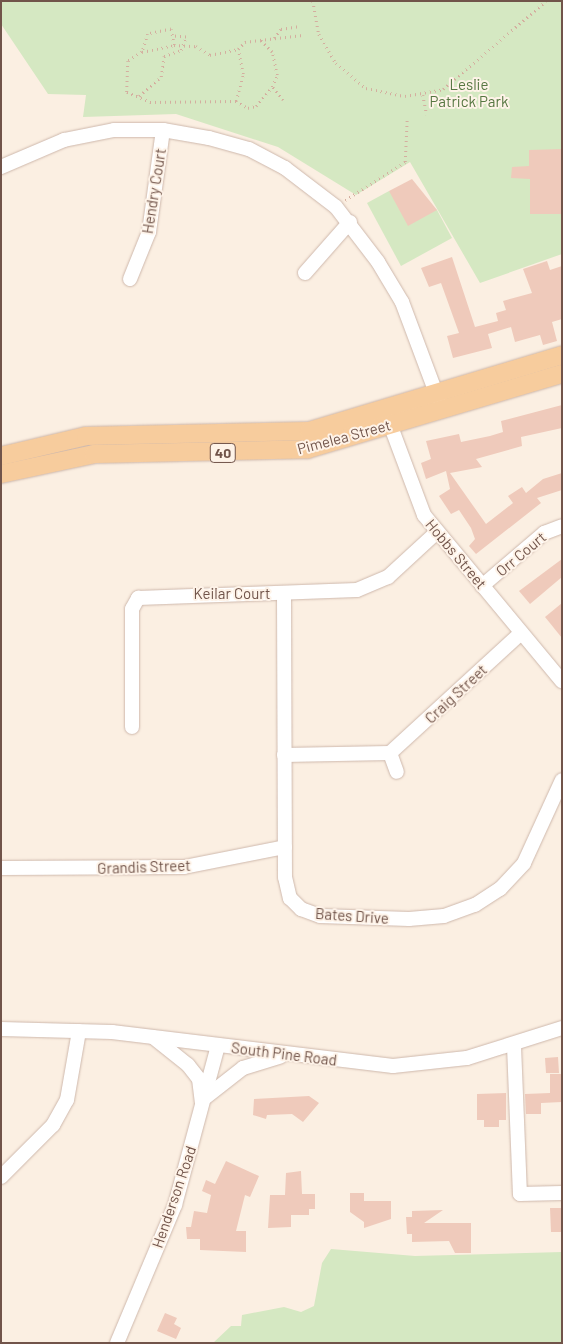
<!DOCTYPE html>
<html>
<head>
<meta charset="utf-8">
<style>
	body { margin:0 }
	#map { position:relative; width:563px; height:1344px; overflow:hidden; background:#fbefe2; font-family:Barlow,sans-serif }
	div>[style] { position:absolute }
	.green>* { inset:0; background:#d5e8c2 }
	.building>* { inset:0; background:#efcabb }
	.path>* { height:2.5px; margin-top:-1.25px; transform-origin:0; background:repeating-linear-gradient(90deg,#d4ae9f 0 1px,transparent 0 5px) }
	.roads { filter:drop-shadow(0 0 1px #ceb8ac) drop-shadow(0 0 1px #ceb8ac) }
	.minor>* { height:14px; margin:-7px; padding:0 7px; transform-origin:7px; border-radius:7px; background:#fff }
	.major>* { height:18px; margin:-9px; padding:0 9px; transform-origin:9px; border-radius:9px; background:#f7cc9d }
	span { translate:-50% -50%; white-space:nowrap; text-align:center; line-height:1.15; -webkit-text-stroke:4px #fef3e8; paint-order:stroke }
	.shield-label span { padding:1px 4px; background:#fef3e8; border:1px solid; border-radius:4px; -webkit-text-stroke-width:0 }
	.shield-label { font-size:14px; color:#71544a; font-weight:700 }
	.park-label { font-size:15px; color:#577742 }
	.street-label { font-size:15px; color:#71544a }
	.frame { position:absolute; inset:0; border:2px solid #71544a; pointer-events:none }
</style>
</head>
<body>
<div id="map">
	<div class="green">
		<i style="clip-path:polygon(1px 1px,562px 1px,562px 254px,480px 283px,410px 162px,356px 195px,278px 147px,176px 114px,83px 117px,86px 95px,48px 94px,1px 24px)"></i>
		<i style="clip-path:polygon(389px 191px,437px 210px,452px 238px,401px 266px,367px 203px)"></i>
		<i style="clip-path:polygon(331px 1249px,415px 1256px,562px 1252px,562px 1343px,213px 1343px,231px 1326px,241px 1326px,242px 1315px,284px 1307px,301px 1312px,314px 1306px,322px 1263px)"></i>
	</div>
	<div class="building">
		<i style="clip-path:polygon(562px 149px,562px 214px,530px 214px,530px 179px,511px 178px,512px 167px,529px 166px,529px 150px)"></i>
		<i style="clip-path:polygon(412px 179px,437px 210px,408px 226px,389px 191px)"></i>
		<i style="clip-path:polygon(452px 257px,475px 327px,498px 321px,496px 313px,506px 310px,503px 301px,532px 293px,523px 269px,547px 261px,550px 270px,562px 266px,562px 319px,552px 322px,557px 341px,543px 345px,540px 335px,515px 342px,511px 327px,488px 334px,492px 348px,453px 358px,447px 336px,459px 333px,441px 283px,429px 287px,421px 268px)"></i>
		<i style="clip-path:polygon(562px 405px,562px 428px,521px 437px,522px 446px,476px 459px,482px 467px,450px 473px,486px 524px,513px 503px,508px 496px,522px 487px,526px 493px,543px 479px,562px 473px,562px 490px,537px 498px,541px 503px,476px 554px,469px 546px,475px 539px,471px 528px,459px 510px,451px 514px,439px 496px,450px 489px,446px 471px,426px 479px,421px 463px,431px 459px,426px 441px,459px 434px,461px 442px,490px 436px,503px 432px,501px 421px)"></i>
		<i style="clip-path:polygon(562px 559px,562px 577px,530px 604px,519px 591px)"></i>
		<i style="clip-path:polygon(562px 603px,562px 638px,545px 617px)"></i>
		<i style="clip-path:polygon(558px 1057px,559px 1073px,546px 1073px,545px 1058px)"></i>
		<i style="clip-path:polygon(550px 1074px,562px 1074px,562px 1102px,541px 1103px,541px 1114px,526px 1114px,525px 1094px,550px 1093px)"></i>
		<i style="clip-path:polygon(506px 1093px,506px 1120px,499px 1120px,499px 1127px,484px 1127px,484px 1120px,477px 1120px,477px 1094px)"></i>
		<i style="clip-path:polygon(309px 1096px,319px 1103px,303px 1122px,292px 1114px,267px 1115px,266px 1119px,253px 1115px,254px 1099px)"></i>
		<i style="clip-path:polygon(226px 1161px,259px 1176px,250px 1197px,245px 1195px,236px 1231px,246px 1231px,246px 1252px,200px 1250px,200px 1239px,187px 1239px,186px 1227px,191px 1227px,194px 1211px,207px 1213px,211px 1195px,202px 1191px,206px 1180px,215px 1184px)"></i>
		<i style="clip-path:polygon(301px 1171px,302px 1194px,315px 1194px,315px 1209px,309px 1209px,309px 1215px,291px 1215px,291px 1227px,268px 1228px,270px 1195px,285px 1195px,286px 1173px)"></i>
		<i style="clip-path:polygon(350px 1193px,364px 1193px,364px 1201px,391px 1201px,391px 1219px,364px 1228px,364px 1222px,350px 1212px)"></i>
		<i style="clip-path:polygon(550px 1208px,562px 1208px,562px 1232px,551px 1232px)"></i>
		<i style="clip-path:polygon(443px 1210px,424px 1223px,471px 1223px,471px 1253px,455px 1253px,449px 1241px,412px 1242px,412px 1234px,407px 1234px,406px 1217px,412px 1217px,412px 1211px)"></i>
		<i style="clip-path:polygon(165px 1313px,177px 1318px,174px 1324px,181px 1328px,176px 1339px,157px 1331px)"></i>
	</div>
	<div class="path">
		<i style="left:313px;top:1px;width:34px;rotate:80deg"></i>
		<i style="left:319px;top:34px;width:34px;rotate:60deg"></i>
		<i style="left:336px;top:63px;width:39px;rotate:40deg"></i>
		<i style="left:366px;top:88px;width:40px;rotate:12deg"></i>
		<i style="left:405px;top:96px;width:39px;rotate:-10deg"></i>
		<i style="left:443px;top:89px;width:135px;rotate:-40.5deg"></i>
		<i style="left:274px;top:38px;width:11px;rotate:-52deg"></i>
		<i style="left:281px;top:29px;width:19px;rotate:-9deg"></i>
		<i style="left:174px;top:45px;width:22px;rotate:3deg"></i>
		<i style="left:196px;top:46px;width:17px;rotate:33deg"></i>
		<i style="left:210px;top:55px;width:29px;rotate:-12deg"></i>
		<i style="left:142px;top:52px;width:33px;rotate:-12deg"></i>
		<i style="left:174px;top:45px;width:16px;rotate:-101deg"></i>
		<i style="left:171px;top:29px;width:24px;rotate:168deg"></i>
		<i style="left:148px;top:34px;width:19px;rotate:108deg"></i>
		<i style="left:142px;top:52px;width:17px;rotate:147deg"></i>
		<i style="left:128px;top:61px;width:31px;rotate:92deg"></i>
		<i style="left:127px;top:92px;width:25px;rotate:23deg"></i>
		<i style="left:150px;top:102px;width:86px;rotate:-0.7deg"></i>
		<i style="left:236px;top:101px;width:28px;rotate:-75deg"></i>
		<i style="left:243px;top:74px;width:25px;rotate:-101deg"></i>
		<i style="left:238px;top:49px;width:10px;rotate:-45deg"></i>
		<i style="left:245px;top:42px;width:15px;rotate:-8deg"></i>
		<i style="left:423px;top:95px;width:20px;rotate:79deg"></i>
		<i style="left:139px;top:96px;width:29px;rotate:-41deg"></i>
		<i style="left:161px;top:77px;width:21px;rotate:-82deg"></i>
		<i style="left:164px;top:56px;width:18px;rotate:-19deg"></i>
		<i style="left:181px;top:50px;width:14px;rotate:-69deg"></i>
		<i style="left:186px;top:37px;width:12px;rotate:-175deg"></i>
		<i style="left:283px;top:100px;width:17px;rotate:-130deg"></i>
		<i style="left:272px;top:87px;width:13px;rotate:-67deg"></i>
		<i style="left:277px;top:75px;width:24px;rotate:-102deg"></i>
		<i style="left:272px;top:52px;width:17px;rotate:-135deg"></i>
		<i style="left:260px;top:40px;width:43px;rotate:-6.6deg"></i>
		<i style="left:236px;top:101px;width:14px;rotate:30deg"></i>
		<i style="left:248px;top:108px;width:8px;rotate:-14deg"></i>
		<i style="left:256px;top:106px;width:25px;rotate:-50deg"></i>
		<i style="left:345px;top:200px;width:71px;rotate:-32.3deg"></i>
		<i style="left:405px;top:162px;width:44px;rotate:-87.4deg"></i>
	</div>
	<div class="roads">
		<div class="minor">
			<i style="left:1px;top:167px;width:69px;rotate:-23.2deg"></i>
			<i style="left:64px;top:140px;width:51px;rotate:-11.3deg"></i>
			<i style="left:114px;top:130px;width:49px"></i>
			<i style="left:163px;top:130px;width:47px;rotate:9.9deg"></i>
			<i style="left:209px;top:138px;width:41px;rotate:15.4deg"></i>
			<i style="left:249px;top:149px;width:41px;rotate:27.8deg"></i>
			<i style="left:285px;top:168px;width:64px;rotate:37.4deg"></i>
			<i style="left:336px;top:207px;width:69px;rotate:52.6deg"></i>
			<i style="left:378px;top:262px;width:47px;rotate:59deg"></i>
			<i style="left:402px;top:302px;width:106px;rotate:69.5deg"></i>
			<i style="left:305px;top:273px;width:68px;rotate:-48.6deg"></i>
			<i style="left:130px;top:279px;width:51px;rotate:-68deg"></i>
			<i style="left:149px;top:232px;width:103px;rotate:-82.2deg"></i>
			<i style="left:387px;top:416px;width:106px;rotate:69.5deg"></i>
			<i style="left:424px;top:515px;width:216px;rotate:50.3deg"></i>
			<i style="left:482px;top:586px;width:82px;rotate:-40.5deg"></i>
			<i style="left:544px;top:533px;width:19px;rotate:-21deg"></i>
			<i style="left:284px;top:594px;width:283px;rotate:89.8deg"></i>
			<i style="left:285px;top:877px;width:22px;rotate:77deg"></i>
			<i style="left:290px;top:898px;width:16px;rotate:45deg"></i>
			<i style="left:301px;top:909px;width:20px;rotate:20deg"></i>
			<i style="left:320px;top:916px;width:89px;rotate:1.9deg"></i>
			<i style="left:409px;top:919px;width:35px;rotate:-5deg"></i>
			<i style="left:444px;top:916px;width:33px;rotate:-20deg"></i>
			<i style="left:475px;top:905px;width:30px;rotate:-33deg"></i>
			<i style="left:500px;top:889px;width:35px;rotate:-47deg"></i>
			<i style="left:524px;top:863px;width:91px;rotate:-65.4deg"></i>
			<i style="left:132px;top:727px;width:118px;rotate:-90deg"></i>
			<i style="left:132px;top:609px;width:13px;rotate:-61deg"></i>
			<i style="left:138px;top:598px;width:219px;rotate:-2.1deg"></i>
			<i style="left:357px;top:590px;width:34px;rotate:-23deg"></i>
			<i style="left:388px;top:577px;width:67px;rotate:-42.6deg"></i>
			<i style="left:390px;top:753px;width:20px;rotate:70deg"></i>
			<i style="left:284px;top:755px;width:106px;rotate:-1.1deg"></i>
			<i style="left:390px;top:753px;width:178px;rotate:-42.5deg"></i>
			<i style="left:1px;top:868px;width:183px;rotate:-0.3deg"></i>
			<i style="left:184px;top:867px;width:103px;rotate:-11.2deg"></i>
			<i style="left:1px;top:1029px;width:111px;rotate:1.5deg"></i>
			<i style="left:112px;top:1032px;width:283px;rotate:6.9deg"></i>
			<i style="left:393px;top:1066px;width:74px;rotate:-6.2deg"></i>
			<i style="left:467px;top:1058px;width:100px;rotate:-17.5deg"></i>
			<i style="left:153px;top:1037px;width:45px;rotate:38.7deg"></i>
			<i style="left:188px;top:1065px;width:18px;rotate:52deg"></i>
			<i style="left:199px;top:1079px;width:23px;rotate:83deg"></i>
			<i style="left:514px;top:1046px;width:148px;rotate:87.7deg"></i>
			<i style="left:520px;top:1194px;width:42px;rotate:-1.4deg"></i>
			<i style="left:206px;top:1097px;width:47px;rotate:-38.1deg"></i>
			<i style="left:243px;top:1068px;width:39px;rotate:-17deg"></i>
			<i style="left:1px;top:1177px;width:74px;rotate:-45deg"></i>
			<i style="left:53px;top:1125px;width:29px;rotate:-61deg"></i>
			<i style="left:67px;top:1100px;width:70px;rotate:-80.1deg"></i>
			<i style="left:117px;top:1343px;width:150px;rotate:-67.2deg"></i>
			<i style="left:175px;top:1205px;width:165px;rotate:-74.9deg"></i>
		</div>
		<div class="major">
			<i style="left:1px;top:456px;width:87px;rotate:-13.2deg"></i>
			<i style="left:86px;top:436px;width:223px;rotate:-1.3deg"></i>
			<i style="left:309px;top:431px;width:264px;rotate:-16.7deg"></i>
			<i style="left:1px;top:474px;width:95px;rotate:-12.1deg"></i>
			<i style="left:94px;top:454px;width:214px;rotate:-1.3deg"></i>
			<i style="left:308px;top:449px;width:265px;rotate:-16.5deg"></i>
		</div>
	</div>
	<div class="shield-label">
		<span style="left:223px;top:453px">40</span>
	</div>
	<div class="park-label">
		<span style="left:469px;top:93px">Leslie<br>Patrick Park</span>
	</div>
	<div class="street-label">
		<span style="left:154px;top:191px;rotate:-81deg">Hendry Court</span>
		<span style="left:344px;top:437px;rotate:-15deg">Pimelea Street</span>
		<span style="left:456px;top:554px;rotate:50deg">Hobbs Street</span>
		<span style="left:521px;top:554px;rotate:-40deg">Orr Court</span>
		<span style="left:232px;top:594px">Keilar Court</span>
		<span style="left:456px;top:694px;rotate:-43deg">Craig Street</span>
		<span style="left:144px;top:867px;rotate:-2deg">Grandis Street</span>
		<span style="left:352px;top:916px;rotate:4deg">Bates Drive</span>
		<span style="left:284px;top:1054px;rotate:7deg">South Pine Road</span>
		<span style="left:174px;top:1197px;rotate:-71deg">Henderson Road</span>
	</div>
	<div class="frame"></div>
</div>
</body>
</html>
